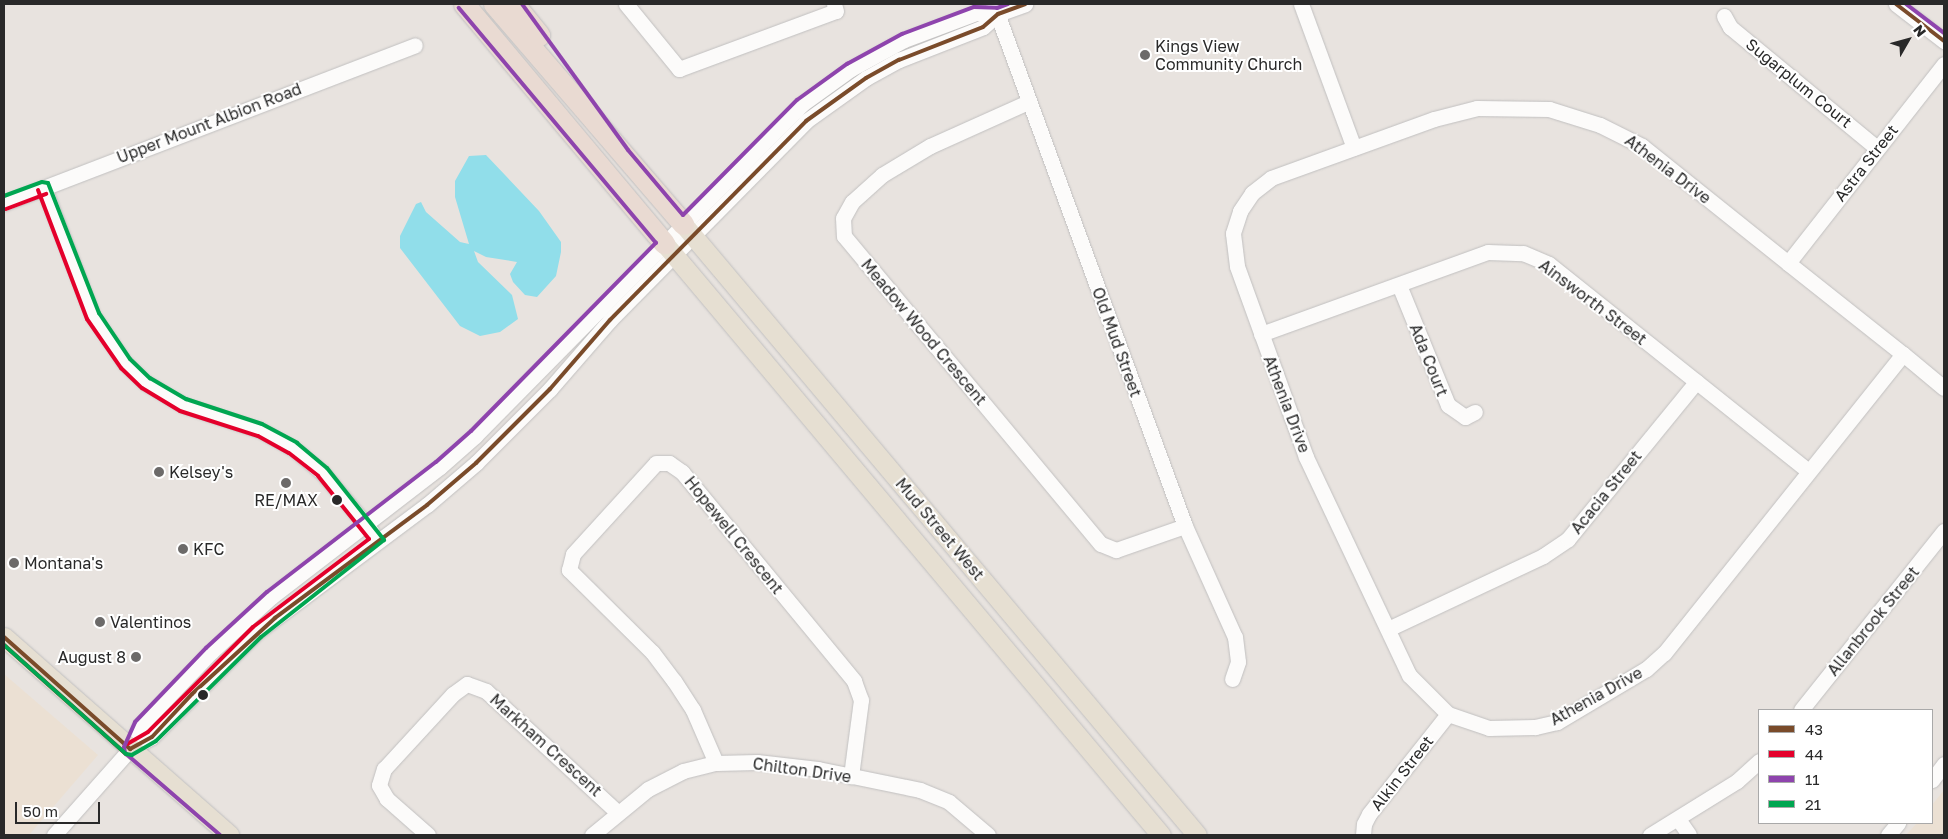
<!DOCTYPE html>
<html>
<head>
<meta charset="utf-8">
<style>
	body { margin:0 }
	#map { position:relative; width:1948px; height:839px; overflow:hidden; background:#e8e3df; font-family:"Golos Text",sans-serif }
	div>[style] { position:absolute }
	.education>* { inset:0; background:#ebe0d3 }
	.water>* { inset:0; background:#91deea }
	.roads { filter:drop-shadow(0 0 1px #c1c0c0) drop-shadow(0 0 1px #c1c0c0) }
	.minor>* { height:15px; margin:-7.5px; padding:0 7.5px; transform-origin:7.5px; border-radius:7.5px; background:#fcfbfa }
	.major>* { height:19px; margin:-9.5px; padding:0 9.5px; transform-origin:9.5px; border-radius:9.5px; background:#e6dfd2 }
	.highway>* { height:21px; margin:-10.5px; padding:0 10.5px; transform-origin:10.5px; border-radius:10.5px; background:#e9dad2 }
	.bus-1>* { height:4px; margin:-2px; padding:0 2px; transform-origin:2px; border-radius:2px; background:#7a4b2a }
	.bus-2>* { height:4px; margin:-2px; padding:0 2px; transform-origin:2px; border-radius:2px; background:#e4002b }
	.bus-3>* { height:4px; margin:-2px; padding:0 2px; transform-origin:2px; border-radius:2px; background:#8e44ad }
	.bus-4>* { height:4px; margin:-2px; padding:0 2px; transform-origin:2px; border-radius:2px; background:#00a651 }
	.dots>* { width:14px; height:14px; translate:-50% -50%; box-sizing:border-box; border:2px solid #fff; border-radius:50% }
	span { translate:-50% -50%; white-space:nowrap; text-align:center; line-height:1.15; -webkit-text-stroke:4px #fff; paint-order:stroke }
	.poi-label { font-size:16px; color:#292929 }
	.left { translate:0 -50%; text-align:left }
	.right { translate:-100% -50%; text-align:right }
	.street-label { font-size:16px; color:#292929 }
	.frame { position:absolute; inset:0; border:5px solid #292929; pointer-events:none }
	.legend { position:absolute; left:1758px; top:709px; width:175px; height:115px; box-sizing:border-box; background:#fff; border:1px solid #a9a9a9; margin:0; padding:6px 9px; list-style:none; font-size:15px; color:#292929 }
	.legend li { display:flex; align-items:center; gap:10px; height:25px }
	.legend b { width:25px; border:1px solid #a9a9a9 }
	.north { position:absolute; left:1883px; top:15px; width:50px; height:50px; -webkit-text-stroke:4px #fff; paint-order:stroke; rotate:52deg; font-size:14px; font-weight:700; line-height:20px; text-align:center; color:#292929 }
	.north::after { content:''; display:block; margin:auto; width:18px; height:22px; background:#292929; clip-path:polygon(50% 0,100% 100%,50% 72%,0 100%) }
	.scale { position:absolute; left:15px; top:802px; width:85px; height:22px; box-sizing:border-box; border:2px solid #292929; border-top:0; padding-left:6px; font-size:15px; line-height:18px; white-space:nowrap; color:#292929; -webkit-text-stroke:4px #fff; paint-order:stroke }
</style>
</head>
<body>
<div id="map">
	<div class="education">
		<i style="clip-path:polygon(4px 674px,98px 755px,29px 835px,4px 835px)"></i>
		<i style="clip-path:polygon(1944px 790px,1944px 835px,1906px 835px,1917px 823px,1932px 823px,1932px 805px)"></i>
	</div>
	<div class="water">
		<i style="clip-path:polygon(486px 155px,539px 211px,561px 242px,561px 252px,556px 276px,537px 297px,525px 295px,513px 282px,510px 274px,517px 262px,486px 257px,474px 251px,478px 262px,512px 295px,518px 319px,500px 332px,480px 336px,460px 326px,400px 248px,400px 236px,416px 204px,421px 202px,426px 212px,460px 242px,469px 244px,455px 197px,455px 181px,469px 156px)"></i>
	</div>
	<div class="roads">
		<div class="minor">
			<i style="left:626px;top:4px;width:84px;rotate:50.8deg"></i>
			<i style="left:679px;top:69px;width:167px;rotate:-20.3deg"></i>
			<i style="left:836px;top:11px;width:7px;rotate:-106deg"></i>
			<i style="left:1301px;top:4px;width:153px;rotate:69.8deg"></i>
			<i style="left:1896px;top:4px;width:61px;rotate:37.6deg"></i>
			<i style="left:994px;top:5px;width:555px;rotate:69.87deg"></i>
			<i style="left:1185px;top:526px;width:122px;rotate:65.8deg"></i>
			<i style="left:1235px;top:637px;width:25px;rotate:83deg"></i>
			<i style="left:1238px;top:662px;width:18px;rotate:109deg"></i>
			<i style="left:1724px;top:16px;width:13px;rotate:61deg"></i>
			<i style="left:1730px;top:27px;width:190px;rotate:39.5deg"></i>
			<i style="left:1028px;top:102px;width:107px;rotate:155.8deg"></i>
			<i style="left:930px;top:146px;width:56px;rotate:148.9deg"></i>
			<i style="left:882px;top:175px;width:40px;rotate:138deg"></i>
			<i style="left:852px;top:202px;width:18px;rotate:119deg"></i>
			<i style="left:843px;top:218px;width:18px;rotate:87deg"></i>
			<i style="left:844px;top:236px;width:401px;rotate:50.2deg"></i>
			<i style="left:1101px;top:544px;width:16px;rotate:22deg"></i>
			<i style="left:1116px;top:550px;width:73px;rotate:-19.2deg"></i>
			<i style="left:44px;top:188px;width:137px;rotate:69.1deg"></i>
			<i style="left:93px;top:316px;width:57px;rotate:55.8deg"></i>
			<i style="left:125px;top:363px;width:29px;rotate:44deg"></i>
			<i style="left:146px;top:383px;width:43px;rotate:30.7deg"></i>
			<i style="left:183px;top:405px;width:81px;rotate:18deg"></i>
			<i style="left:260px;top:430px;width:38px;rotate:29deg"></i>
			<i style="left:293px;top:448px;width:38px;rotate:40deg"></i>
			<i style="left:322px;top:472px;width:77px;rotate:50.3deg"></i>
			<i style="left:4px;top:203px;width:440px;rotate:-21deg"></i>
			<i style="left:1788px;top:263px;width:253px;rotate:-51.9deg"></i>
			<i style="left:1399px;top:285px;width:130px;rotate:67.8deg"></i>
			<i style="left:1448px;top:405px;width:21px;rotate:35deg"></i>
			<i style="left:1465px;top:417px;width:11px;rotate:-27deg"></i>
			<i style="left:1261px;top:334px;width:241px;rotate:-19.9deg"></i>
			<i style="left:1488px;top:252px;width:35px;rotate:2deg"></i>
			<i style="left:1523px;top:253px;width:28px;rotate:23deg"></i>
			<i style="left:1549px;top:264px;width:332px;rotate:38.6deg"></i>
			<i style="left:1903px;top:354px;width:383px;rotate:128.6deg"></i>
			<i style="left:1664px;top:653px;width:24px;rotate:138deg"></i>
			<i style="left:1646px;top:669px;width:104px;rotate:149.2deg"></i>
			<i style="left:1557px;top:722px;width:23px;rotate:167deg"></i>
			<i style="left:1535px;top:727px;width:46px;rotate:178.8deg"></i>
			<i style="left:1489px;top:728px;width:43px;rotate:-161.1deg"></i>
			<i style="left:1448px;top:714px;width:55px;rotate:-135deg"></i>
			<i style="left:1409px;top:675px;width:241px;rotate:-115.3deg"></i>
			<i style="left:1306px;top:457px;width:203px;rotate:-109.9deg"></i>
			<i style="left:1237px;top:266px;width:33px;rotate:-97deg"></i>
			<i style="left:1233px;top:233px;width:23px;rotate:-72deg"></i>
			<i style="left:1240px;top:211px;width:22px;rotate:-56deg"></i>
			<i style="left:1252px;top:193px;width:24px;rotate:-38deg"></i>
			<i style="left:1271px;top:178px;width:173px;rotate:-19.9deg"></i>
			<i style="left:1434px;top:119px;width:44px;rotate:-14.3deg"></i>
			<i style="left:1477px;top:108px;width:72px;rotate:0.8deg"></i>
			<i style="left:1549px;top:109px;width:53px;rotate:17.4deg"></i>
			<i style="left:1600px;top:125px;width:47px;rotate:26.6deg"></i>
			<i style="left:1642px;top:146px;width:187px;rotate:38.7deg"></i>
			<i style="left:1788px;top:263px;width:147px;rotate:38.4deg"></i>
			<i style="left:1903px;top:354px;width:53px;rotate:39.7deg"></i>
			<i style="left:1388px;top:629px;width:171px;rotate:-25.2deg"></i>
			<i style="left:1543px;top:556px;width:30px;rotate:-34deg"></i>
			<i style="left:1568px;top:539px;width:203px;rotate:-50.8deg"></i>
			<i style="left:1801px;top:710px;width:229px;rotate:-51.4deg"></i>
			<i style="left:130px;top:749px;width:25px;rotate:-67deg"></i>
			<i style="left:140px;top:726px;width:103px;rotate:-46.2deg"></i>
			<i style="left:211px;top:652px;width:81px;rotate:-42.5deg"></i>
			<i style="left:271px;top:597px;width:213px;rotate:-37.6deg"></i>
			<i style="left:440px;top:467px;width:47px;rotate:-41.5deg"></i>
			<i style="left:475px;top:436px;width:465px;rotate:-45.4deg"></i>
			<i style="left:801px;top:105px;width:62px;rotate:-35.8deg"></i>
			<i style="left:851px;top:69px;width:60px;rotate:-28.7deg"></i>
			<i style="left:904px;top:40px;width:77px;rotate:-20.6deg"></i>
			<i style="left:976px;top:13px;width:22px;rotate:3deg"></i>
			<i style="left:716px;top:763px;width:58px;rotate:-113.5deg"></i>
			<i style="left:693px;top:710px;width:35px;rotate:-123deg"></i>
			<i style="left:674px;top:681px;width:36px;rotate:-127deg"></i>
			<i style="left:652px;top:652px;width:117px;rotate:-135.3deg"></i>
			<i style="left:569px;top:570px;width:16px;rotate:-76deg"></i>
			<i style="left:573px;top:554px;width:123px;rotate:-47.6deg"></i>
			<i style="left:656px;top:463px;width:13px"></i>
			<i style="left:669px;top:463px;width:16px;rotate:35deg"></i>
			<i style="left:682px;top:472px;width:271px;rotate:50.5deg"></i>
			<i style="left:854px;top:681px;width:20px;rotate:70deg"></i>
			<i style="left:861px;top:700px;width:77px;rotate:97.5deg"></i>
			<i style="left:1932px;top:780px;width:20px;rotate:-53deg"></i>
			<i style="left:1678px;top:819px;width:19px;rotate:55deg"></i>
			<i style="left:54px;top:835px;width:115px;rotate:-48.5deg"></i>
			<i style="left:130px;top:749px;width:25px;rotate:-29deg"></i>
			<i style="left:152px;top:737px;width:148px;rotate:-45deg"></i>
			<i style="left:257px;top:632px;width:212px;rotate:-36.8deg"></i>
			<i style="left:427px;top:505px;width:65px;rotate:-40.6deg"></i>
			<i style="left:476px;top:463px;width:105px;rotate:-45deg"></i>
			<i style="left:550px;top:389px;width:91px;rotate:-49deg"></i>
			<i style="left:610px;top:320px;width:279px;rotate:-45.4deg"></i>
			<i style="left:806px;top:121px;width:74px;rotate:-35.6deg"></i>
			<i style="left:866px;top:78px;width:38px;rotate:-29deg"></i>
			<i style="left:899px;top:60px;width:90px;rotate:-21.4deg"></i>
			<i style="left:983px;top:27px;width:20px;rotate:-41deg"></i>
			<i style="left:998px;top:14px;width:29px;rotate:-20deg"></i>
			<i style="left:428px;top:835px;width:55px;rotate:-138.7deg"></i>
			<i style="left:387px;top:799px;width:16px;rotate:-120deg"></i>
			<i style="left:379px;top:785px;width:17px;rotate:-73deg"></i>
			<i style="left:384px;top:769px;width:102px;rotate:-47.4deg"></i>
			<i style="left:453px;top:694px;width:17px;rotate:-36deg"></i>
			<i style="left:467px;top:684px;width:20px;rotate:20deg"></i>
			<i style="left:486px;top:691px;width:178px;rotate:42.7deg"></i>
			<i style="left:592px;top:835px;width:72px;rotate:-39.4deg"></i>
			<i style="left:648px;top:789px;width:39px;rotate:-27deg"></i>
			<i style="left:683px;top:771px;width:34px;rotate:-14deg"></i>
			<i style="left:716px;top:763px;width:41px;rotate:-1.4deg"></i>
			<i style="left:757px;top:762px;width:61px;rotate:6.5deg"></i>
			<i style="left:818px;top:769px;width:104px;rotate:11.6deg"></i>
			<i style="left:920px;top:790px;width:31px;rotate:22deg"></i>
			<i style="left:949px;top:802px;width:51px;rotate:40.2deg"></i>
			<i style="left:1363px;top:835px;width:11px;rotate:-85deg"></i>
			<i style="left:1364px;top:824px;width:11px;rotate:-63deg"></i>
			<i style="left:1369px;top:814px;width:127px;rotate:-51.7deg"></i>
			<i style="left:1650px;top:835px;width:102px;rotate:-31.8deg"></i>
			<i style="left:1737px;top:781px;width:30px;rotate:-42deg"></i>
			<i style="left:1888px;top:835px;width:16px;rotate:-50deg"></i>
		</div>
		<div class="major">
			<i style="left:683px;top:224px;width:798px;rotate:49.93deg"></i>
			<i style="left:664px;top:243px;width:773px;rotate:49.99deg"></i>
			<i style="left:4px;top:637px;width:300px;rotate:41.3deg"></i>
		</div>
		<div class="highway">
			<i style="left:464px;top:4px;width:312px;rotate:50.1deg"></i>
			<i style="left:494px;top:4px;width:290px;rotate:49.3deg"></i>
			<i style="left:514px;top:4px;width:40px;rotate:51deg"></i>
		</div>
	</div>
	<div class="bus-1">
		<i style="left:1896px;top:4px;width:61px;rotate:37.6deg"></i>
		<i style="left:4px;top:637px;width:169px;rotate:41.6deg"></i>
		<i style="left:130px;top:749px;width:25px;rotate:-29deg"></i>
		<i style="left:152px;top:737px;width:59px;rotate:-47.1deg"></i>
		<i style="left:192px;top:694px;width:113px;rotate:-42.5deg"></i>
		<i style="left:275px;top:618px;width:189px;rotate:-36.6deg"></i>
		<i style="left:427px;top:505px;width:65px;rotate:-40.6deg"></i>
		<i style="left:476px;top:463px;width:105px;rotate:-45deg"></i>
		<i style="left:550px;top:389px;width:91px;rotate:-49deg"></i>
		<i style="left:610px;top:320px;width:279px;rotate:-45.4deg"></i>
		<i style="left:806px;top:121px;width:74px;rotate:-35.6deg"></i>
		<i style="left:866px;top:78px;width:38px;rotate:-29deg"></i>
		<i style="left:899px;top:60px;width:90px;rotate:-21.4deg"></i>
		<i style="left:983px;top:27px;width:20px;rotate:-41deg"></i>
		<i style="left:998px;top:14px;width:29px;rotate:-20deg"></i>
	</div>
	<div class="bus-2">
		<i style="left:38px;top:190px;width:138px;rotate:69.2deg"></i>
		<i style="left:87px;top:319px;width:60px;rotate:55.2deg"></i>
		<i style="left:121px;top:368px;width:29px;rotate:44deg"></i>
		<i style="left:142px;top:388px;width:44px;rotate:31.2deg"></i>
		<i style="left:180px;top:411px;width:82px;rotate:17.8deg"></i>
		<i style="left:258px;top:436px;width:35px;rotate:29deg"></i>
		<i style="left:289px;top:453px;width:37px;rotate:38deg"></i>
		<i style="left:318px;top:476px;width:81px;rotate:51deg"></i>
		<i style="left:369px;top:539px;width:146px;rotate:142.8deg"></i>
		<i style="left:253px;top:627px;width:148px;rotate:135deg"></i>
		<i style="left:148px;top:732px;width:24px;rotate:150deg"></i>
		<i style="left:6px;top:209px;width:43px;rotate:-20.6deg"></i>
		<i style="left:4px;top:645px;width:164px;rotate:41.8deg"></i>
	</div>
	<div class="bus-3">
		<i style="left:522px;top:4px;width:180px;rotate:54deg"></i>
		<i style="left:628px;top:150px;width:85px;rotate:49.8deg"></i>
		<i style="left:683px;top:215px;width:162px;rotate:-45.3deg"></i>
		<i style="left:797px;top:100px;width:62px;rotate:-35.8deg"></i>
		<i style="left:847px;top:64px;width:63px;rotate:-28.6deg"></i>
		<i style="left:902px;top:34px;width:77px;rotate:-20.6deg"></i>
		<i style="left:974px;top:7px;width:23px;rotate:2deg"></i>
		<i style="left:997px;top:8px;width:12px;rotate:-20deg"></i>
		<i style="left:1906px;top:4px;width:48px;rotate:37.3deg"></i>
		<i style="left:220px;top:835px;width:125px;rotate:-139.2deg"></i>
		<i style="left:125px;top:753px;width:6px;rotate:-99deg"></i>
		<i style="left:124px;top:747px;width:27px;rotate:-66deg"></i>
		<i style="left:135px;top:722px;width:103px;rotate:-46.2deg"></i>
		<i style="left:206px;top:648px;width:83px;rotate:-42.6deg"></i>
		<i style="left:267px;top:592px;width:213px;rotate:-37.6deg"></i>
		<i style="left:436px;top:462px;width:47px;rotate:-41.5deg"></i>
		<i style="left:471px;top:431px;width:264px;rotate:-45.5deg"></i>
		<i style="left:656px;top:243px;width:307px;rotate:-130deg"></i>
	</div>
	<div class="bus-4">
		<i style="left:4px;top:196px;width:40px;rotate:-20.2deg"></i>
		<i style="left:42px;top:182px;width:6px;rotate:9deg"></i>
		<i style="left:48px;top:183px;width:140px;rotate:68.6deg"></i>
		<i style="left:99px;top:313px;width:55px;rotate:56deg"></i>
		<i style="left:130px;top:359px;width:28px;rotate:44deg"></i>
		<i style="left:150px;top:378px;width:42px;rotate:30.3deg"></i>
		<i style="left:186px;top:399px;width:80px;rotate:18.2deg"></i>
		<i style="left:262px;top:424px;width:40px;rotate:28deg"></i>
		<i style="left:297px;top:443px;width:39px;rotate:40deg"></i>
		<i style="left:327px;top:468px;width:92px;rotate:51.6deg"></i>
		<i style="left:384px;top:540px;width:157px;rotate:141.7deg"></i>
		<i style="left:261px;top:637px;width:148px;rotate:135.3deg"></i>
		<i style="left:156px;top:741px;width:28px;rotate:150deg"></i>
		<i style="left:132px;top:755px;width:6px;rotate:-171deg"></i>
		<i style="left:126px;top:754px;width:164px;rotate:-138.2deg"></i>
	</div>
	<div class="dots">
		<i style="left:1145px;top:55px;background:#6c6a69"></i>
		<i style="left:159px;top:472px;background:#6c6a69"></i>
		<i style="left:286px;top:483px;background:#6c6a69"></i>
		<i style="left:337px;top:500px;background:#292929"></i>
		<i style="left:183px;top:549px;background:#6c6a69"></i>
		<i style="left:14px;top:563px;background:#6c6a69"></i>
		<i style="left:100px;top:622px;background:#6c6a69"></i>
		<i style="left:136px;top:657px;background:#6c6a69"></i>
		<i style="left:203px;top:695px;background:#292929"></i>
	</div>
	<div class="poi-label">
		<span class="left" style="left:1155px;top:55px">Kings View<br>Community Church</span>
		<span class="left" style="left:169px;top:472px">Kelsey's</span>
		<span style="left:286px;top:500px">RE/MAX</span>
		<span class="left" style="left:193px;top:549px">KFC</span>
		<span class="left" style="left:24px;top:563px">Montana's</span>
		<span class="left" style="left:110px;top:622px">Valentinos</span>
		<span class="right" style="left:126px;top:657px">August 8</span>
	</div>
	<div class="street-label">
		<span style="left:1799px;top:83px;rotate:39deg">Sugarplum Court</span>
		<span style="left:209px;top:123px;rotate:-21deg">Upper Mount Albion Road</span>
		<span style="left:1866px;top:163px;rotate:-52deg">Astra Street</span>
		<span style="left:1668px;top:169px;rotate:37deg">Athenia Drive</span>
		<span style="left:1593px;top:302px;rotate:37deg">Ainsworth Street</span>
		<span style="left:924px;top:332px;rotate:50deg">Meadow Wood Crescent</span>
		<span style="left:1117px;top:342px;rotate:70deg">Old Mud Street</span>
		<span style="left:1429px;top:360px;rotate:68deg">Ada Court</span>
		<span style="left:1287px;top:404px;rotate:69deg">Athenia Drive</span>
		<span style="left:1606px;top:492px;rotate:-51deg">Acacia Street</span>
		<span style="left:940px;top:529px;rotate:50deg">Mud Street West</span>
		<span style="left:734px;top:535px;rotate:51deg">Hopewell Crescent</span>
		<span style="left:1873px;top:621px;rotate:-51deg">Allanbrook Street</span>
		<span style="left:1596px;top:696px;rotate:-29deg">Athenia Drive</span>
		<span style="left:546px;top:745px;rotate:42deg">Markham Crescent</span>
		<span style="left:802px;top:770px;rotate:8deg">Chilton Drive</span>
		<span style="left:1402px;top:773px;rotate:-52deg">Alkin Street</span>
	</div>
	<div class="frame"></div>
	<ul class="legend">
	<li><b style="height:6px;background:#7a4b2a"></b>43</li>
	<li><b style="height:6px;background:#e4002b"></b>44</li>
	<li><b style="height:6px;background:#8e44ad"></b>11</li>
	<li><b style="height:6px;background:#00a651"></b>21</li>
	</ul>
	<div class="north">N</div>
	<div class="scale">50 m</div>
</div>
</body>
</html>
